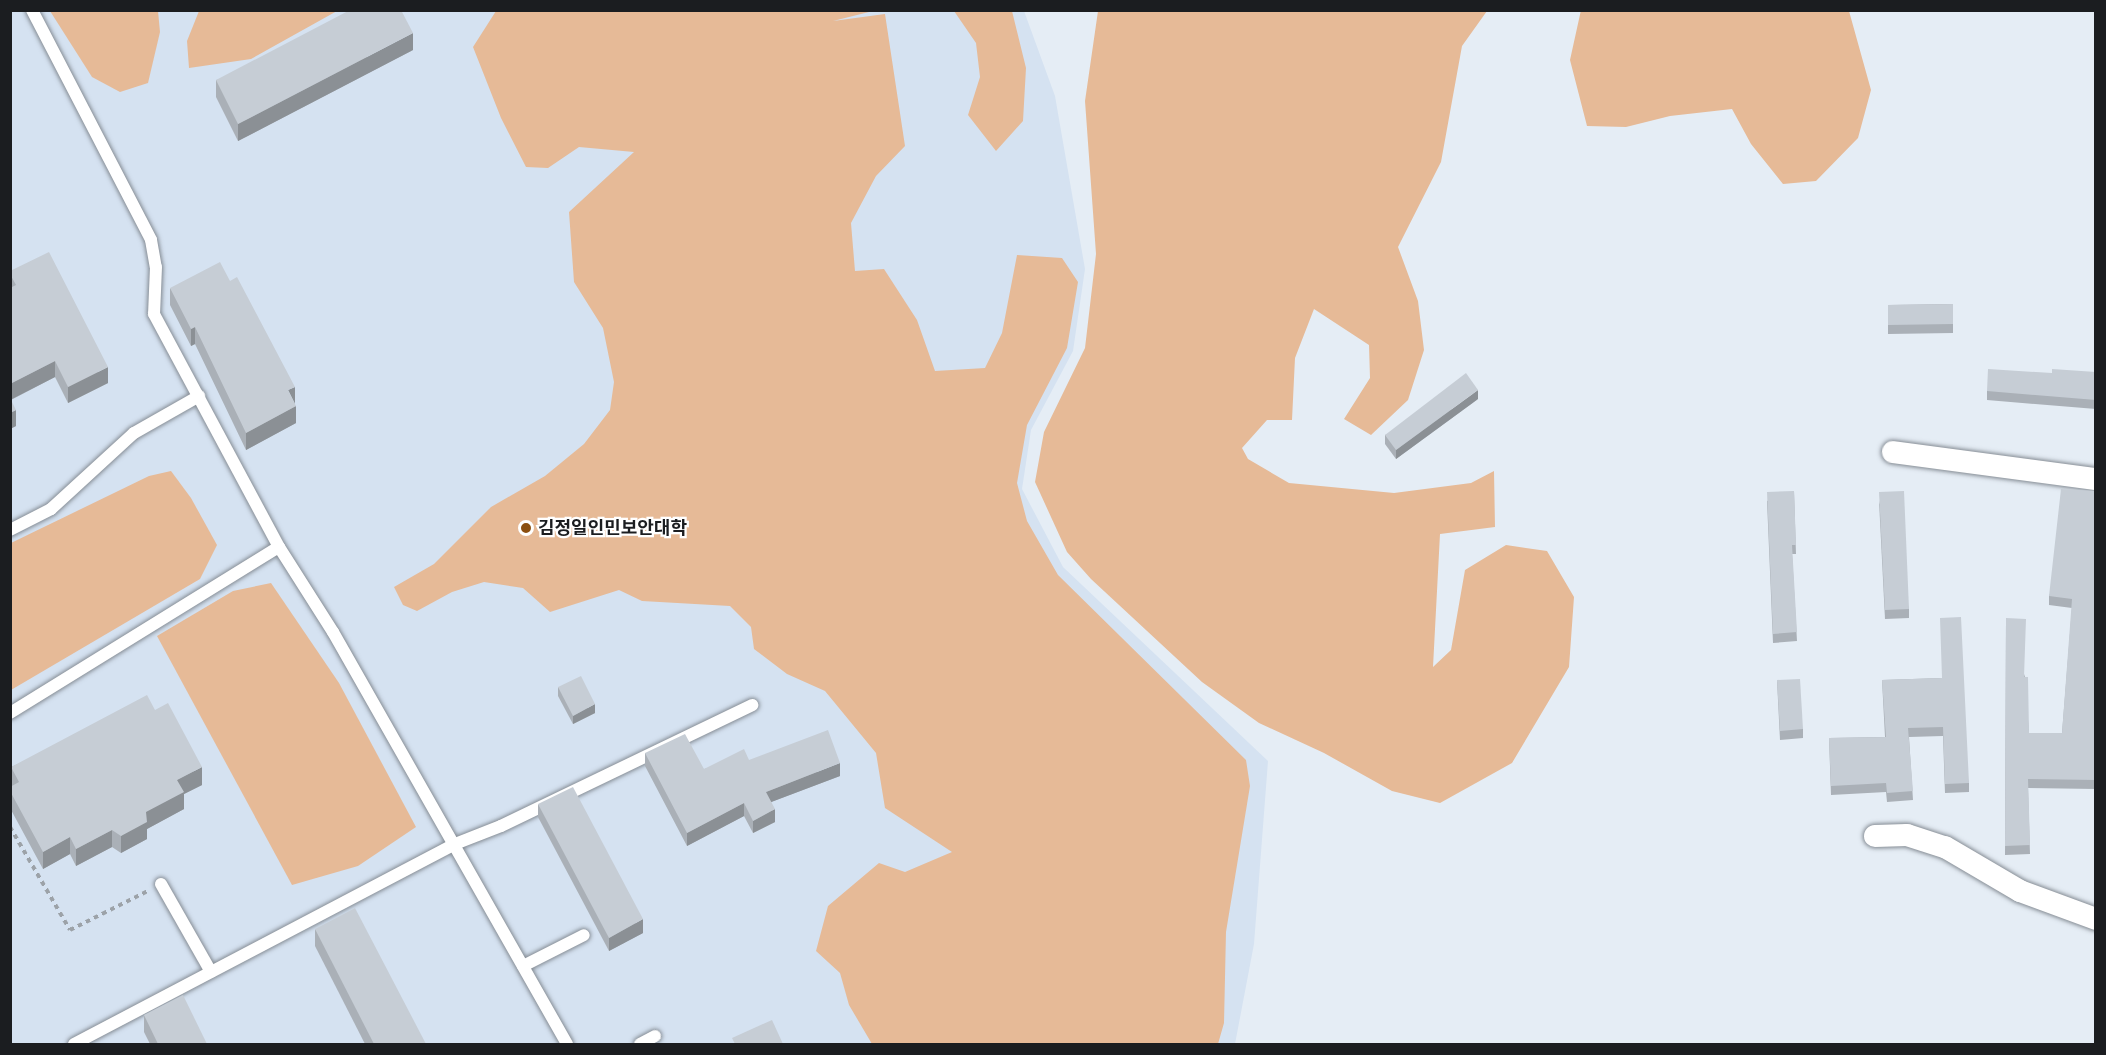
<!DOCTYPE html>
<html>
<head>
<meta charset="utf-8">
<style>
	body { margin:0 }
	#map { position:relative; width:2106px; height:1055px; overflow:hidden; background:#e5edf5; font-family:"DejaVu Sans","Noto Sans KR",sans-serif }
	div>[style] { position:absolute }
	.built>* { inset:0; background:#d5e2f1 }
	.green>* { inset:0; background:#e6ba97 }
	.path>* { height:4px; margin-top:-2px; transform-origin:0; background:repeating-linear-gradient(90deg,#9ca2a8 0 4.5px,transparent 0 9px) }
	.roads { filter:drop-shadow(0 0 2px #868d95) drop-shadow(0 0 2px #868d95) }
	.service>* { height:12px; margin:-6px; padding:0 6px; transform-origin:6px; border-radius:6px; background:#fff }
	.minor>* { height:22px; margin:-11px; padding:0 11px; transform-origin:11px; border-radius:11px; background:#fff }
	.wall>* { inset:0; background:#aab0b7 }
	.shaded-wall>* { inset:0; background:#8b9095 }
	.building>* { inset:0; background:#c6cdd5 }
	.dots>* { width:16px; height:16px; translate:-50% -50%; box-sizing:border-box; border:3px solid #fff; border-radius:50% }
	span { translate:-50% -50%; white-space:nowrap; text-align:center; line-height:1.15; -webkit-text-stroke:4.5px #fff; paint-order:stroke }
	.poi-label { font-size:18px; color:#1b1d20; font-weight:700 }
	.left { translate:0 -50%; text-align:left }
	.frame { position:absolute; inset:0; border:12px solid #1b1d20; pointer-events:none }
</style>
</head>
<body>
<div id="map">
	<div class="built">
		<i style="clip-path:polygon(10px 11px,1024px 11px,1055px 96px,1085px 269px,1073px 351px,1031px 430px,1022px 489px,1063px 567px,1268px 761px,1254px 944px,1235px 1044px,11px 1044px)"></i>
	</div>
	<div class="green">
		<i style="clip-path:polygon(1581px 10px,1849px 11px,1871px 90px,1858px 138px,1816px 181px,1783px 184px,1751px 144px,1732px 109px,1670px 116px,1626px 127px,1587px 126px,1570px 60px)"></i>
		<i style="clip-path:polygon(50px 11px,158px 11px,160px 32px,148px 83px,120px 92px,92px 77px)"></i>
		<i style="clip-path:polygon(199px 11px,199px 10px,337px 11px,251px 59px,189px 68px,187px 41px)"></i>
		<i style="clip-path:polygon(496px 11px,873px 11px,833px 21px,885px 14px,905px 146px,876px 176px,851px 223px,855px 271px,884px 269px,917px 320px,935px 371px,985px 368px,1002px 333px,1017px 255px,1062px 258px,1078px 282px,1067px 348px,1027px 425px,1017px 483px,1027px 521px,1058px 575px,1246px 760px,1250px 786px,1226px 932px,1224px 1023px,1218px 1044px,872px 1044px,849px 1005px,840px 973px,816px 951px,828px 906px,879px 863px,905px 872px,952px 852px,885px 808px,876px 753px,825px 691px,787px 674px,754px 649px,751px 627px,730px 606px,642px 601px,619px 590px,550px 612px,523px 588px,484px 582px,452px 592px,417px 611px,403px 605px,394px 587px,434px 564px,491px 507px,545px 476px,584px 444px,610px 410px,614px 382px,603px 328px,574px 282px,569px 212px,634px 152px,579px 147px,548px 168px,526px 167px,501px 118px,473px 47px)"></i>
		<i style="clip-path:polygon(954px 11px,1012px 11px,1026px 68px,1023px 121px,996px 151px,968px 115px,980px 77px,976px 43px)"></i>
		<i style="clip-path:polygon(1098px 11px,1487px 11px,1462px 46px,1441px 162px,1398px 247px,1418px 301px,1424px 350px,1408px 400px,1371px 435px,1344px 419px,1370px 378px,1369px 345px,1314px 309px,1295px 358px,1292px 420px,1267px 420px,1242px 448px,1248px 459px,1289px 483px,1394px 493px,1471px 483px,1494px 471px,1495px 527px,1440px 534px,1433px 667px,1451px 650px,1465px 570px,1506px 545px,1547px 551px,1574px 597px,1569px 667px,1512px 763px,1440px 803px,1392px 791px,1324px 753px,1259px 723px,1202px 682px,1091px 579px,1067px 552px,1035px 482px,1044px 432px,1085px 348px,1096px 254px,1085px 101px)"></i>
		<i style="clip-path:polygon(171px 471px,191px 498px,217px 545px,200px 579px,11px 690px,11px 543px,149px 476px)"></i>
		<i style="clip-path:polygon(271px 583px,339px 683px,416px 827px,358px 866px,292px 885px,157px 636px,233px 591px)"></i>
	</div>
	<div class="path">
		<i style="left:10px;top:827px;width:119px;rotate:59.8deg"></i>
		<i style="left:70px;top:930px;width:87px;rotate:-26.6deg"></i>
	</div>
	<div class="roads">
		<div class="service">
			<i style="left:32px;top:10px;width:259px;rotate:62.6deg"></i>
			<i style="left:151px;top:240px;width:27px;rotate:80deg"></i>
			<i style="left:156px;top:267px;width:47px;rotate:92.4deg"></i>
			<i style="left:154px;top:314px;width:264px;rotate:61.8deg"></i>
			<i style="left:279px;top:547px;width:101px;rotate:57.6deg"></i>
			<i style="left:333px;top:632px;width:474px;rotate:60.4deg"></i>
			<i style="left:10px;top:530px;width:46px;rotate:-27.1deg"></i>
			<i style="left:51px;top:509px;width:113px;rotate:-42.5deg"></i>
			<i style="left:134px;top:433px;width:75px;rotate:-29.6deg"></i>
			<i style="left:10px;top:713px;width:316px;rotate:-31.7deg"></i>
			<i style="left:161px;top:884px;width:101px;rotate:60.4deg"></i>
			<i style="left:523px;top:966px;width:68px;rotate:-26.9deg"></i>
			<i style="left:74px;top:1044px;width:430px;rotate:-27.7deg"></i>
			<i style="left:455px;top:844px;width:49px;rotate:-21.4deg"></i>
			<i style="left:501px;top:826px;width:279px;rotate:-25.7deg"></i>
			<i style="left:640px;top:1044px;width:17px;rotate:-28deg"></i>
		</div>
		<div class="minor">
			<i style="left:1893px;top:452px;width:205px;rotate:7.6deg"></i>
			<i style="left:1875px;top:836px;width:32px;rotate:-2deg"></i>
			<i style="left:1907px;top:835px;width:40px;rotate:18deg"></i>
			<i style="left:1945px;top:847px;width:87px;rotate:30.4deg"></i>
			<i style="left:2020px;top:891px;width:81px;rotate:20.2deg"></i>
		</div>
	</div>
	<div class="wall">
		<i style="clip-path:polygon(413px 50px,238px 141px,216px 97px,216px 80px)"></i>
		<i style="clip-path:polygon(10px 271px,108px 383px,68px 403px,55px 377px,11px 400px,16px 426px,10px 429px)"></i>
		<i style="clip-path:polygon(170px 288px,295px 404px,296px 423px,246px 450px,195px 344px,191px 346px,170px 305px)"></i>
		<i style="clip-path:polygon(1953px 304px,1953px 333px,1888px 334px,1888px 305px)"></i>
		<i style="clip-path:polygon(2096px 372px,2096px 409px,1987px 400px,1987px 391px,2052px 373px)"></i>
		<i style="clip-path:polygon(1478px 399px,1396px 459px,1385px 444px,1385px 435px)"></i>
		<i style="clip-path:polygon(1794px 491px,1796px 554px,1792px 554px,1797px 641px,1773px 643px,1767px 501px)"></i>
		<i style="clip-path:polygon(2096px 491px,2096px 789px,2028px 788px,2030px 854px,2005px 855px,2006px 618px,2025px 677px,2029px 733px,2062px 733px,2072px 608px,2049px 605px,2049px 596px)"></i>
		<i style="clip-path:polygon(1879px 501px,1909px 609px,1909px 618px,1885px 619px)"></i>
		<i style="clip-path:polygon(1942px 678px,1969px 783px,1969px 792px,1945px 793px,1943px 736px,1909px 737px,1913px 800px,1887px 802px,1886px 792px,1831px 795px,1829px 738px,1885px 737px,1882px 680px)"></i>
		<i style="clip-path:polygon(1777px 680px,1803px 729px,1803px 738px,1780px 740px)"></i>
		<i style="clip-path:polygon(558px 687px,595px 713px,573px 724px,558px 696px)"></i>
		<i style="clip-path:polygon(155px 710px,202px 785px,184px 794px,184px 809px,147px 829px,147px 839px,121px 853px,112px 847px,76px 866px,70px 854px,43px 869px,10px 808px,10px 787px,12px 786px,11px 784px,11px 767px)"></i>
		<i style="clip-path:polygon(645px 753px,704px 769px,749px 760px,840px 776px,771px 802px,775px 822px,753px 833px,744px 816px,687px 846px,645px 766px)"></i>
		<i style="clip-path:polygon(538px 804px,643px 933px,609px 951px,538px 817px)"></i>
		<i style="clip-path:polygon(315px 929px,426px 1044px,365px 1044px,315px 946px)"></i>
		<i style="clip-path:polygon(144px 1015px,207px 1044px,150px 1044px,144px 1032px)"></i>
	</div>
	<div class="shaded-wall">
		<i style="clip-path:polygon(413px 33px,413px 50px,238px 141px,238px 124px)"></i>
		<i style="clip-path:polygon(195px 327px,195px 344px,191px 346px,191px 329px)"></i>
		<i style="clip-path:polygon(55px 361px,55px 377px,10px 400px,10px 384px)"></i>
		<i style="clip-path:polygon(108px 367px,108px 383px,68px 403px,68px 387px)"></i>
		<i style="clip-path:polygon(295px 387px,295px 404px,288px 390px)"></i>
		<i style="clip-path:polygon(1478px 390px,1478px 399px,1396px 459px,1396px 450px)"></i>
		<i style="clip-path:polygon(296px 406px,296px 423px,246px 450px,246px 433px)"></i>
		<i style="clip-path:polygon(16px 410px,16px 426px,10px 429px,10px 413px)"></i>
		<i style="clip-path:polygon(595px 704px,595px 713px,573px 724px,573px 716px)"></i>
		<i style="clip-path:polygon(840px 763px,840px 776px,766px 804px,766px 792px)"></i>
		<i style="clip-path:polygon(202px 767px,202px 785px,184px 794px,184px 809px,147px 829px,147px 839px,121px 853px,121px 836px,177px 780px)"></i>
		<i style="clip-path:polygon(744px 803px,744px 816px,687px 846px,687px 833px)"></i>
		<i style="clip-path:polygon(775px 809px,775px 822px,753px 833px,753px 821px)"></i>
		<i style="clip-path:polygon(112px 830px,112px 847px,76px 866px,76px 849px)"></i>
		<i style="clip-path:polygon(70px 837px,70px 854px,43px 869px,43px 852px)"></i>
		<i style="clip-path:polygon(643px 919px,643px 933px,609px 951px,609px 938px)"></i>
	</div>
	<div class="building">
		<i style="clip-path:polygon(350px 10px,401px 10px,413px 33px,238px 124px,216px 80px)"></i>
		<i style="clip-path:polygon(49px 252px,108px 367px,68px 387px,55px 361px,10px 384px,10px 288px,16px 285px,10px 274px,10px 271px)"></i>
		<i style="clip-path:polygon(220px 262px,230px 281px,237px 277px,295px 387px,288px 390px,296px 406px,246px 433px,195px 327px,191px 329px,170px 288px)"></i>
		<i style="clip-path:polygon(1953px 304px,1953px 324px,1888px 325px,1888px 305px)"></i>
		<i style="clip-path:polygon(1988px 369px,2052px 373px,2052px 369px,2096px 372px,2096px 400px,1987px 391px)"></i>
		<i style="clip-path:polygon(1466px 373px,1478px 390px,1396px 450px,1385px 435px)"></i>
		<i style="clip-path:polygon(10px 398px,16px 410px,10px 413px)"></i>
		<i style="clip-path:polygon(2061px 489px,2096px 491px,2096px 780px,2028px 779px,2030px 845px,2005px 846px,2006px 618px,2026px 619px,2024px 677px,2028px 677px,2029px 733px,2062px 733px,2072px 599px,2049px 596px)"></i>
		<i style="clip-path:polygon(1794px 491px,1796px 545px,1792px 545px,1797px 632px,1773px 634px,1767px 492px)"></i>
		<i style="clip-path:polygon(1904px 491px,1909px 609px,1885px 610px,1879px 492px)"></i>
		<i style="clip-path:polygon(1961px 617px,1969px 783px,1945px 784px,1943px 727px,1908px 728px,1913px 791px,1887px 793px,1886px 783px,1831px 786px,1829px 738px,1886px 737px,1882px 680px,1942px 678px,1940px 618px)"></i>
		<i style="clip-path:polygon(581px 676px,595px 704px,573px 716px,558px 687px)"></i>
		<i style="clip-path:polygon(1800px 679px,1803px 729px,1780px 731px,1777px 680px)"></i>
		<i style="clip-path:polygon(147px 695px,155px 710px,168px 703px,202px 767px,177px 780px,184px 792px,146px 812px,147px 822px,121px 836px,112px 830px,76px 849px,70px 837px,43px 852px,10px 791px,10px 787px,19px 782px,11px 767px)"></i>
		<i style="clip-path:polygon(828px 730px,840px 763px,766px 792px,775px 809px,753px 821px,744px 803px,687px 833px,645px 753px,685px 734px,704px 769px,744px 749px,749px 760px)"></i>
		<i style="clip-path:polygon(573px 787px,643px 919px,609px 938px,538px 804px)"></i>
		<i style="clip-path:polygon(355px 908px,426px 1044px,374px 1044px,315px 929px)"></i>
		<i style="clip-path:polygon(183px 995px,207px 1044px,158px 1044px,144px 1015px)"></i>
		<i style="clip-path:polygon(772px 1020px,783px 1044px,735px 1044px,732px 1038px)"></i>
	</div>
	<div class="dots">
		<i style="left:526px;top:528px;background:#8b4e0f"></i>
	</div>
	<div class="poi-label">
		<span class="left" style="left:538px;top:528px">김정일인민보안대학</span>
	</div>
	<div class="frame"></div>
</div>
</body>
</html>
